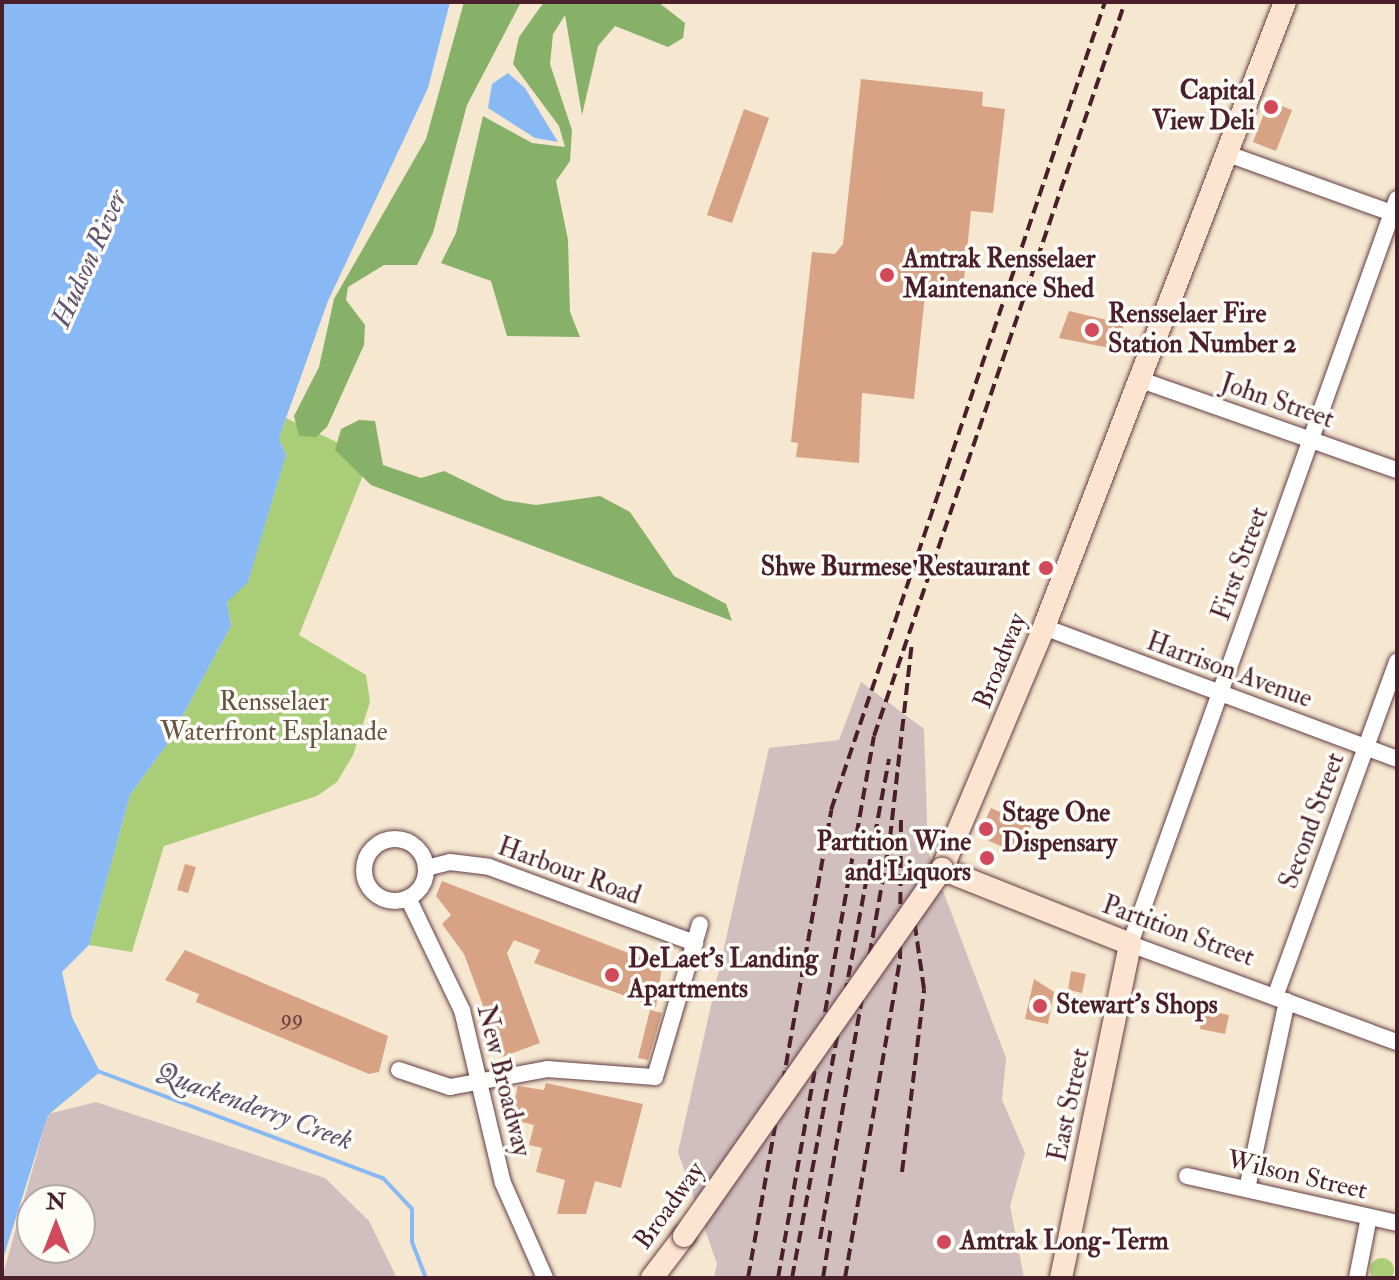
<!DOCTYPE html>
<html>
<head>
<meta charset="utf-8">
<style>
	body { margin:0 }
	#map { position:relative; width:1399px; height:1280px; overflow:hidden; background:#f5e7d0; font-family:"IM FELL Double Pica",serif }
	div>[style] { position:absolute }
	.industrial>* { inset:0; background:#d1bfbf }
	.green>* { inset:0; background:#aace78 }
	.round { border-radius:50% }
	.forest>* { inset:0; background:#87b168 }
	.water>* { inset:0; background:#89b9f4 }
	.stream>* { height:4px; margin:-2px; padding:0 2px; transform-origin:2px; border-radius:2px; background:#89b9f4 }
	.building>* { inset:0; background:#d7a384 }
	.roads { filter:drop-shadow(0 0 2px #643d44) drop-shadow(0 0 2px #643d44) }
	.street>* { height:16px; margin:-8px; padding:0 8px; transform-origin:8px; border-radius:8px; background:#fff }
	.street>.ring { margin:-8px; padding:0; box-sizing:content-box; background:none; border:16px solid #fff; border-radius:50% }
	.secondary>* { height:22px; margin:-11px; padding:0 11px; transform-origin:11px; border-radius:11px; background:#fde4d0 }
	.rail>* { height:4px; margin-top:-2px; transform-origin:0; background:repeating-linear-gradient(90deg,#4a1f2b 0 12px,transparent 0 18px) }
	.bridges { filter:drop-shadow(0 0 2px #643d44) drop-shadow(0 0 2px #643d44) }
	.secondary-bridge>* { height:22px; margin:-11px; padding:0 11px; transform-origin:11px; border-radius:11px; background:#fde4d0 }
	.dots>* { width:22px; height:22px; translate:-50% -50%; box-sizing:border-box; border:4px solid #fdfcf7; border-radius:50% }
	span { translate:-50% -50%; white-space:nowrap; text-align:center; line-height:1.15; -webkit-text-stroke:7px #fdfcf7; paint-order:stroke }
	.number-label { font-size:22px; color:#6d4041 }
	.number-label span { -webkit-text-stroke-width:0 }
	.poi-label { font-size:26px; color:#4a1f2b; font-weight:700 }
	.right { translate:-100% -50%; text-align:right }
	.left { translate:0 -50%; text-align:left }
	.street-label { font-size:26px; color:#4a1f2b }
	.park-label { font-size:26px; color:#675442 }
	.water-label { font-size:28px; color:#605571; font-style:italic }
	.frame { position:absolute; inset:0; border:4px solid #4a1f2b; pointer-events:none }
	.north { position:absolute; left:16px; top:1184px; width:80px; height:80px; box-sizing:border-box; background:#fdfcf7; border:2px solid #b5a4a5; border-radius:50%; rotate:0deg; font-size:22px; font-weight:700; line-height:32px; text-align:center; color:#4a1f2b }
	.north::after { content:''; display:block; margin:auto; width:28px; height:36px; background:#d1495b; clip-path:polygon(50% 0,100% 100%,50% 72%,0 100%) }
</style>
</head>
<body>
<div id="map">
	<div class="industrial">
		<i style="clip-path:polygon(861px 682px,924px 729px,928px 851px,1006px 1058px,1002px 1100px,1025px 1153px,1010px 1206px,1024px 1278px,714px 1278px,717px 1264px,678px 1152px,769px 748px,839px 740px)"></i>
		<i style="clip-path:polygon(evenodd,96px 1102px,325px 1178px,369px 1221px,397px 1278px,2px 1278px,48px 1114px,96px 1102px,32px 1200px,80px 1200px,80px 1248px,32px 1248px,32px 1200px)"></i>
	</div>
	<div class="green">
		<i style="clip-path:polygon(286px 418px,370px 458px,299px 635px,366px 675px,370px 702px,353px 755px,337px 782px,317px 796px,164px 846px,132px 952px,89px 945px,130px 795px,168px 743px,231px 626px,227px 601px,248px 581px,286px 455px,279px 439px)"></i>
		<i class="round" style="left:1370px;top:1258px;width:24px;height:24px"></i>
	</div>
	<div class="forest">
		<i style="clip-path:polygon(464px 2px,521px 2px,467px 105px,433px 233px,417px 265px,384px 265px,348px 287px,346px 300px,365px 325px,364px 345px,327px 427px,316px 437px,299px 436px,294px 416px,319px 367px,334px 299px,426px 139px)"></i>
		<i style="clip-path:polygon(544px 2px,658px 2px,685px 23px,683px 38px,668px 47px,615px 26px,598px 46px,582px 115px,565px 15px,553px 34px,550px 64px,572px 130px,570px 161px,556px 181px,568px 240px,570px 312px,580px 337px,507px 336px,491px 281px,441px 263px,456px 233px,483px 116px,532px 143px,565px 147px,559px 126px,513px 64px,519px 37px)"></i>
		<i style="clip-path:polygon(359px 420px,375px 421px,383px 465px,421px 478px,444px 471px,504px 500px,536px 505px,600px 496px,630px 512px,674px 576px,726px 604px,732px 621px,371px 485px,335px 450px,341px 429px)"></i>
	</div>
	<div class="water">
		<i style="clip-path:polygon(2px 2px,450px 2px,428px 88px,328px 301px,286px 418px,279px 439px,286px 455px,248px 582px,227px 602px,231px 626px,168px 743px,130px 795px,89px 945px,62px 972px,72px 1017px,100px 1072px,48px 1115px,2px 1262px)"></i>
		<i style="clip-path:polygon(508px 73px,525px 88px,558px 142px,535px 138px,488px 108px,492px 84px)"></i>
	</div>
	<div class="stream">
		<i style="left:95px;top:1070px;width:308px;rotate:20.6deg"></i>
		<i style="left:383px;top:1178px;width:42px;rotate:46.9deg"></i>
		<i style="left:412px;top:1209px;width:33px;rotate:90deg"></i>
		<i style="left:412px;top:1242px;width:39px;rotate:69deg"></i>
	</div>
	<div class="building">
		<i style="clip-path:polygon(861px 79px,983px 92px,982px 106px,1005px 109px,993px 213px,971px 211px,962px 299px,925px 295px,914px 399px,862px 393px,859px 463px,796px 457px,798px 443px,791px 442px,812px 252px,835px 254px,843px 244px)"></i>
		<i style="clip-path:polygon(1269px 101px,1292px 110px,1276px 151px,1253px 142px)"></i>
		<i style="clip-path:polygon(744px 109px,769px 118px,732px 223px,707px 215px)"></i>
		<i style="clip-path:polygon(1069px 311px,1124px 324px,1115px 349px,1059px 338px)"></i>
		<i style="clip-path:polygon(991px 808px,1031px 826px,1029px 849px,1019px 854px,978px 836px)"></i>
		<i style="clip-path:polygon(185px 864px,196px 867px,188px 893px,177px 890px)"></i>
		<i style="clip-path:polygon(442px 881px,662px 966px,656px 1007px,534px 963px,540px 950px,514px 940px,507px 953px,540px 1043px,502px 1057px,464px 954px,442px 924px,451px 915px,436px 896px)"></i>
		<i style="clip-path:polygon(185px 950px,388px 1036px,379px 1072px,369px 1074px,196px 1002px,199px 994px,165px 980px)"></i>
		<i style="clip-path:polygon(1071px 971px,1086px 974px,1082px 993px,1068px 990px)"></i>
		<i style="clip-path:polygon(1034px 979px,1054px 992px,1048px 1024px,1025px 1019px)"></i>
		<i style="clip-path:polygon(650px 1010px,662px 1013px,648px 1060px,638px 1058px)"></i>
		<i style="clip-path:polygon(1204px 1010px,1229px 1015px,1225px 1034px,1200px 1029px)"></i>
		<i style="clip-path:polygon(546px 1083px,643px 1104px,621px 1188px,595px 1181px,586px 1214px,557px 1214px,565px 1180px,536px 1172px,542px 1148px,529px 1145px,534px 1125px,510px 1119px,518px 1086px,544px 1090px)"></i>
	</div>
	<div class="roads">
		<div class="street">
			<i style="left:1228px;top:154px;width:180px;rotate:19.8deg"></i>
			<i style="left:1397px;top:199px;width:791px;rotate:109.72deg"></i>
			<i style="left:1130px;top:944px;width:284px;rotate:20.2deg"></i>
			<i style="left:1141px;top:380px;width:271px;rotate:19.4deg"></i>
			<i style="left:1044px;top:627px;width:377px;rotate:20.5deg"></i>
			<i class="ring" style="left:364px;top:839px;width:46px;height:46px"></i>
			<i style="left:426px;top:868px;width:25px;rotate:-14deg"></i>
			<i style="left:450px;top:862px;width:39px;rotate:7deg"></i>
			<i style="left:489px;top:867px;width:220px;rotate:20.3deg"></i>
			<i style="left:408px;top:898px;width:124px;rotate:64.3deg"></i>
			<i style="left:462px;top:1010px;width:178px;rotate:76.7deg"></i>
			<i style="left:503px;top:1183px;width:104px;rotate:66.1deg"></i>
			<i style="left:1275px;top:997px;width:357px;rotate:-70deg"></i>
			<i style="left:399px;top:1070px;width:54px;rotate:18.4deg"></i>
			<i style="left:450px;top:1087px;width:100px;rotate:-10.4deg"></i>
			<i style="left:548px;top:1069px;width:107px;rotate:4.3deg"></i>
			<i style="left:655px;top:1077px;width:159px;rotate:-73.6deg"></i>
			<i style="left:1187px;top:1176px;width:215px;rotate:12.6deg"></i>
			<i style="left:1247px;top:1189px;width:192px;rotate:-78deg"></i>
			<i style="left:1357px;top:1278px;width:62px;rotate:-78.9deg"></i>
		</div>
		<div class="secondary">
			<i style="left:652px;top:1278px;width:53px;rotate:-52.7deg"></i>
			<i style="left:1061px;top:1278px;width:341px;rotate:-78.3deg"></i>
			<i style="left:1130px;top:944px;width:202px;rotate:-158.3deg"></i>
			<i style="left:942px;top:869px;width:263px;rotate:-67.1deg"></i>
			<i style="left:1044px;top:627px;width:670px;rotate:-68.91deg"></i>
		</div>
	</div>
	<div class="rail">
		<i style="left:902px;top:1172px;width:184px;rotate:-83.1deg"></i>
		<i style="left:924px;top:989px;width:92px;rotate:-98.1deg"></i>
		<i style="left:820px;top:1239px;width:407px;rotate:-80.1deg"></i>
		<i style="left:890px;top:838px;width:197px;rotate:-83.6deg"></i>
		<i style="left:748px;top:1278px;width:475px;rotate:-79.9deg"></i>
		<i style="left:831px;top:810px;width:853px;rotate:-71.27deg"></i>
		<i style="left:778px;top:1278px;width:550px;rotate:-79.96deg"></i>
		<i style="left:874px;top:736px;width:776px;rotate:-71.12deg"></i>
		<i style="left:792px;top:1278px;width:528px;rotate:-79.41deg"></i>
		<i style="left:823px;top:1278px;width:52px;rotate:-81.1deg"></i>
		<i style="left:845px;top:1278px;width:325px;rotate:-80.2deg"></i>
		<i style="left:900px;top:958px;width:138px;rotate:-89.6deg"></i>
	</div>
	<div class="bridges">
		<div class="secondary-bridge">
			<i style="left:684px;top:1236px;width:449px;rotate:-54.9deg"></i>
		</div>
	</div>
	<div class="dots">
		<i style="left:1271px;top:107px;background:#d1495b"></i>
		<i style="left:887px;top:275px;background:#d1495b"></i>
		<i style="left:1092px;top:330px;background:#d1495b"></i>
		<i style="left:1046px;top:568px;background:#d1495b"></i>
		<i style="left:986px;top:829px;background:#d1495b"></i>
		<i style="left:987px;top:858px;background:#d1495b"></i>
		<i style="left:612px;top:975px;background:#d1495b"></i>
		<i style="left:1040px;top:1006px;background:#d1495b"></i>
		<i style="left:944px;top:1242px;background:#d1495b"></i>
	</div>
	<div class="number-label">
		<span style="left:292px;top:1019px">99</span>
	</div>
	<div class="poi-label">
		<span class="right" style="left:1255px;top:107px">Capital<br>View Deli</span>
		<span class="left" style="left:903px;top:275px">Amtrak Rensselaer<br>Maintenance Shed</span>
		<span class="left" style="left:1108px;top:330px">Rensselaer Fire<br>Station Number 2</span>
		<span class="right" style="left:1030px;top:568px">Shwe Burmese Restaurant</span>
		<span class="left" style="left:1002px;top:829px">Stage One<br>Dispensary</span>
		<span class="right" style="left:971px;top:858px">Partition Wine<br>and Liquors</span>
		<span class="left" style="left:628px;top:975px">DeLaet's Landing<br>Apartments</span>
		<span class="left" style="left:1056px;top:1006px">Stewart's Shops</span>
		<span class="left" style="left:960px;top:1242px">Amtrak Long-Term</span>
	</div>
	<div class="street-label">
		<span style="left:1277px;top:402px;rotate:19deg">John Street</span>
		<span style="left:1241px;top:564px;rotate:-70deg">First Street</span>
		<span style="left:1001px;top:661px;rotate:-68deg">Broadway</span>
		<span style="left:1229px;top:671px;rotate:20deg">Harrison Avenue</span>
		<span style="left:1313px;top:821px;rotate:-70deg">Second Street</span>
		<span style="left:569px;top:872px;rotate:20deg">Harbour Road</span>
		<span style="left:1178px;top:932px;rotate:20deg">Partition Street</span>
		<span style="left:503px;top:1081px;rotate:76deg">New Broadway</span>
		<span style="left:1070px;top:1105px;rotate:-78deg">East Street</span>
		<span style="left:1297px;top:1176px;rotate:13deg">Wilson Street</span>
		<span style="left:670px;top:1206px;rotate:-54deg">Broadway</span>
	</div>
	<div class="park-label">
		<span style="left:274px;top:718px">Rensselaer<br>Waterfront Esplanade</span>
	</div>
	<div class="water-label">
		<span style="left:90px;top:259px;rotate:-66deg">Hudson River</span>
		<span style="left:254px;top:1107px;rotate:20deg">Quackenderry Creek</span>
	</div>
	<div class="frame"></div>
	<div class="north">N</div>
</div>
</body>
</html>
